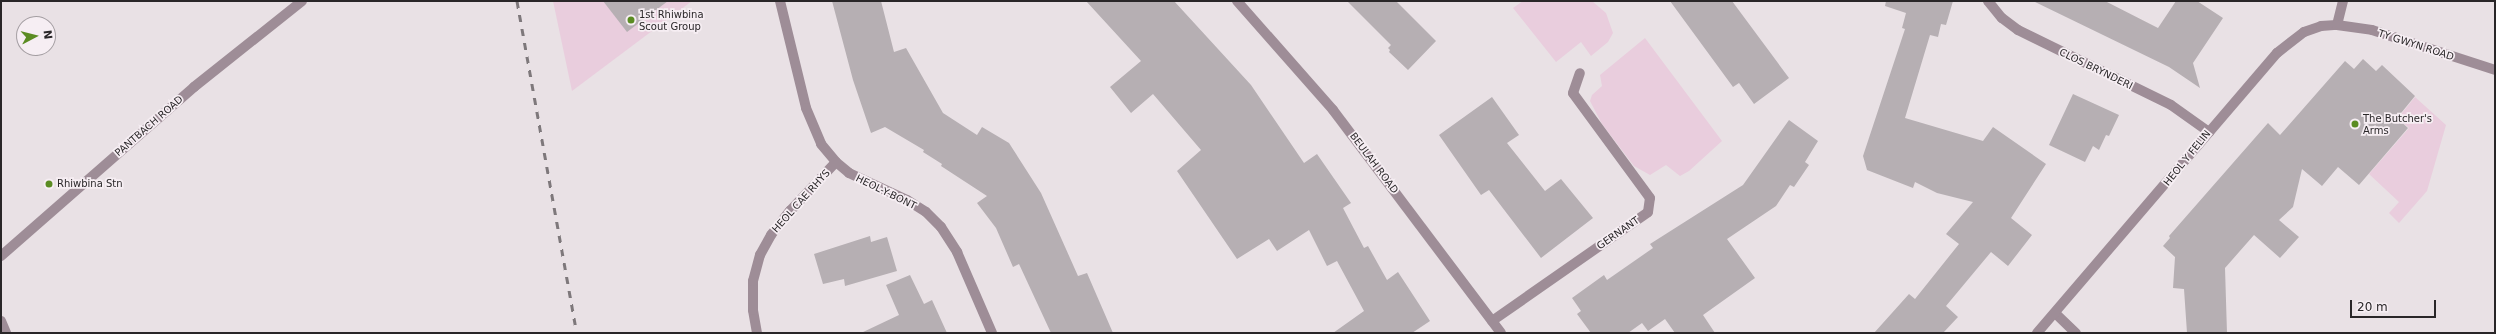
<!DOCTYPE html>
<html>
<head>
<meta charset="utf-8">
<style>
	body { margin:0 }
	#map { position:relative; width:2496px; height:334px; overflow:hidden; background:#e9e1e5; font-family:"DejaVu Sans",sans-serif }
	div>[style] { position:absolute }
	.green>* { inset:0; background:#e9cddd }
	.building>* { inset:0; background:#b6afb3 }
	.minor>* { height:10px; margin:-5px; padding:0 5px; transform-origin:5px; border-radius:5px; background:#9e8d97 }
	.tertiary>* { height:10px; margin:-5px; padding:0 5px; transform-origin:5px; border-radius:5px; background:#9e8d97 }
	.rail>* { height:3px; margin-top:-1.5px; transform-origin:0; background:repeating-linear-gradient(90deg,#7e787b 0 7px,transparent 0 14px) }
	.dots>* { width:11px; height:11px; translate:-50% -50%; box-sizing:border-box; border:2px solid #f6eef3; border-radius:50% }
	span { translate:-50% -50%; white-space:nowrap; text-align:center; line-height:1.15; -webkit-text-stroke:3.5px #f6eef3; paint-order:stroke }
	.poi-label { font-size:10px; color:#292628 }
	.left { translate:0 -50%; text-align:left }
	.street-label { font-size:10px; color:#292628 }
	.frame { position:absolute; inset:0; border:2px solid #292628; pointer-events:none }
	.north { position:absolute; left:16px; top:16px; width:40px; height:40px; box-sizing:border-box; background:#f6eef3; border:1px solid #a49ea2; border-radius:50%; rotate:83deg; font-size:11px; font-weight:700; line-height:16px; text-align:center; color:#292628 }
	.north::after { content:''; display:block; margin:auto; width:14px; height:18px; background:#5b8c23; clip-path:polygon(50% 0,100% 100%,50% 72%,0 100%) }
	.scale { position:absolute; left:2350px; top:300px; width:86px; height:18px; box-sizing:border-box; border:2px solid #292628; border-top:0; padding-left:5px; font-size:12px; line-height:14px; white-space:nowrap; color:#292628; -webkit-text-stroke:3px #f6eef3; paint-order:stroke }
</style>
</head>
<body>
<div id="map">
	<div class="green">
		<i style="clip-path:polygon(553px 1px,692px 1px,572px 91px)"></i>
		<i style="clip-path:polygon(1523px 1px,1592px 1px,1606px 13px,1613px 33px,1608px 42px,1591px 56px,1581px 42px,1556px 62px,1513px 8px)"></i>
		<i style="clip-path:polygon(1645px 38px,1722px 141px,1689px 171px,1680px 176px,1666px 165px,1650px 175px,1634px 166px,1602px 124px,1590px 101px,1592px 95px,1602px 86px,1600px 75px)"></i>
		<i style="clip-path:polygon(2415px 97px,2446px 125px,2427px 191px,2399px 223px,2389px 213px,2399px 202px,2369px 174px,2409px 128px,2398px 118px)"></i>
	</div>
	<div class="building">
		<i style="clip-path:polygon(603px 1px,668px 1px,627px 32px)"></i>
		<i style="clip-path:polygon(832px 1px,881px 1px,894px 52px,906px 48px,943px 113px,977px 135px,982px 127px,1009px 143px,1041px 193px,1078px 276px,1087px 273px,1113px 333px,1051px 333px,1019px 264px,1013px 267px,996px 228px,977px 203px,987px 196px,941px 166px,942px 164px,923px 152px,924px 150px,885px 127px,871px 133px,853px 80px)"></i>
		<i style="clip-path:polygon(1086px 1px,1174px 1px,1251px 85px,1304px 163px,1317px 154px,1351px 203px,1343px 208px,1364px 248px,1368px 246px,1387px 280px,1398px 272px,1430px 321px,1412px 333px,1333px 333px,1364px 311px,1337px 261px,1327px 266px,1309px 230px,1277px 251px,1269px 239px,1237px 259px,1177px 171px,1201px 150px,1153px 94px,1131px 113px,1110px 87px,1141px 61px)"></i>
		<i style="clip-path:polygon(1347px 1px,1396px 1px,1436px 41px,1408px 70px,1389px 52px,1390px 50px,1388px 48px,1391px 45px)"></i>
		<i style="clip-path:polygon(1670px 1px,1732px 1px,1789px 78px,1754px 104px,1739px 83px,1733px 87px)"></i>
		<i style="clip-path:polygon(1886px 1px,1953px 1px,1946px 25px,1941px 24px,1938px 37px,1930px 35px,1905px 118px,1983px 141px,1993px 127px,2046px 164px,2011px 218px,2032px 235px,2008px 266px,1991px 252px,1946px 306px,1958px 317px,1943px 333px,1874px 333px,1909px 294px,1915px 299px,1959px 244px,1946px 234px,1973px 202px,1937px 193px,1915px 182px,1913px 188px,1867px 170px,1863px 156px,1905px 29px,1902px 28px,1906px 13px,1885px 6px)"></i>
		<i style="clip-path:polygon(2033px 1px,2105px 1px,2158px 28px,2176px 1px,2197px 1px,2223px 18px,2193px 63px,2200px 88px,2169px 67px)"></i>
		<i style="clip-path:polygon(2363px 59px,2376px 71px,2382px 65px,2415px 96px,2397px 118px,2408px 128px,2359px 185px,2338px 167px,2322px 186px,2302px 169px,2293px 207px,2279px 220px,2299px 237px,2280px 258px,2254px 235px,2225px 268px,2227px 333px,2187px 333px,2184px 289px,2173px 288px,2175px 257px,2163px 246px,2170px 238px,2169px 236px,2268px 123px,2280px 135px,2345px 61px,2354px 69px)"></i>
		<i style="clip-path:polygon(2073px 94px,2119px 115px,2109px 136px,2106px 135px,2099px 150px,2093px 146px,2085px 162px,2049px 145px)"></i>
		<i style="clip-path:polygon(1492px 97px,1519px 135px,1507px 143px,1545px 191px,1561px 179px,1593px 218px,1541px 258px,1489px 190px,1481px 195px,1439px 135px)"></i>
		<i style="clip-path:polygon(1789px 120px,1818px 141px,1805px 162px,1809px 165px,1794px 187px,1790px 185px,1776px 206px,1727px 239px,1755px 278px,1703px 315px,1715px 333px,1675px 333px,1665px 319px,1648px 331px,1642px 323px,1628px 333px,1591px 333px,1577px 314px,1581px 311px,1572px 298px,1604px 275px,1607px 280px,1653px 248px,1650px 244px,1743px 185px)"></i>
		<i style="clip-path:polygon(870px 236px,871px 242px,887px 237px,897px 271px,845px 286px,844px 279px,823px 284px,814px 254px)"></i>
		<i style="clip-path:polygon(910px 275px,924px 304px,932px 300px,947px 333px,861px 333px,899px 315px,886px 285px)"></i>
	</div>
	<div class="minor">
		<i style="left:780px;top:1px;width:110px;rotate:76.3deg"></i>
		<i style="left:806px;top:108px;width:39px;rotate:67deg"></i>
		<i style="left:821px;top:144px;width:23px;rotate:50deg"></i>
		<i style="left:836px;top:162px;width:17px;rotate:40deg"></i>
		<i style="left:849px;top:173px;width:64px;rotate:25deg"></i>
		<i style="left:907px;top:200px;width:22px;rotate:32deg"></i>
		<i style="left:926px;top:212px;width:21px;rotate:45deg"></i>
		<i style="left:941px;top:227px;width:30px;rotate:57deg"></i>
		<i style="left:957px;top:252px;width:88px;rotate:66.6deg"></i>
		<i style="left:1988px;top:1px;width:22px;rotate:51deg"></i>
		<i style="left:2002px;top:18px;width:20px;rotate:37deg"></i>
		<i style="left:2018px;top:30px;width:170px;rotate:26.1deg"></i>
		<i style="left:2171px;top:105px;width:47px;rotate:35.4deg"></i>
		<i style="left:2337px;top:25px;width:25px;rotate:-76deg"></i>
		<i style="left:2055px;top:313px;width:29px;rotate:44deg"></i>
		<i style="left:1px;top:321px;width:13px;rotate:67deg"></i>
		<i style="left:1492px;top:321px;width:190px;rotate:-34.9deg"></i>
		<i style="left:1648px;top:212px;width:14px;rotate:-82deg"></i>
		<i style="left:1650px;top:198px;width:130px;rotate:-126.3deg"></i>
		<i style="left:1573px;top:93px;width:21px;rotate:-71deg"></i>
		<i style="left:757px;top:333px;width:23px;rotate:-100deg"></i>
		<i style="left:753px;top:310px;width:29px;rotate:-90deg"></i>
		<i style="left:753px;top:281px;width:27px;rotate:-75deg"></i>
		<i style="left:760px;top:255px;width:23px;rotate:-61deg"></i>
		<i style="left:771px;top:235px;width:31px;rotate:-52deg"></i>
		<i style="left:790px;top:211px;width:67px;rotate:-46.8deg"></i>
		<i style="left:2037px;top:333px;width:369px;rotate:-49.4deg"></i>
		<i style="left:2277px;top:53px;width:34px;rotate:-38deg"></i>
		<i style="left:2304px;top:32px;width:18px;rotate:-19deg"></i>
		<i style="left:2321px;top:26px;width:16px;rotate:-4deg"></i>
		<i style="left:2337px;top:25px;width:35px;rotate:8deg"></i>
		<i style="left:2372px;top:30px;width:129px;rotate:18deg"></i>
	</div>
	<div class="tertiary">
		<i style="left:1237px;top:1px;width:145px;rotate:48.6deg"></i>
		<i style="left:1333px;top:110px;width:279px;rotate:53deg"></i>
		<i style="left:1px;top:256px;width:257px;rotate:-41.2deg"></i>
		<i style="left:194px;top:87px;width:138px;rotate:-38.5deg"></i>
	</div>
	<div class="rail">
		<i style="left:517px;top:1px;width:337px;rotate:79.8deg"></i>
	</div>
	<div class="dots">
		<i style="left:631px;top:20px;background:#5b8c23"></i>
		<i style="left:2355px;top:124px;background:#5b8c23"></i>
		<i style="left:49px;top:184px;background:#5b8c23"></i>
	</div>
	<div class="poi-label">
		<span class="left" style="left:639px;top:20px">1st Rhiwbina<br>Scout Group</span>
		<span class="left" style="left:2363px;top:124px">The Butcher's<br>Arms</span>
		<span class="left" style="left:57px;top:184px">Rhiwbina Stn</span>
	</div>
	<div class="street-label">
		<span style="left:2416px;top:45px;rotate:18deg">TY GWYN ROAD</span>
		<span style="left:2096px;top:69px;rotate:26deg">CLOS BRYNDERI</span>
		<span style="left:149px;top:126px;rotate:-41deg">PANTBACH ROAD</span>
		<span style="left:2187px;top:158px;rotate:-51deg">HEOL Y FELIN</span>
		<span style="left:1374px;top:163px;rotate:53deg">BEULAH ROAD</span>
		<span style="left:886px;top:192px;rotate:26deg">HEOL-Y-BONT</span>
		<span style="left:801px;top:201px;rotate:-48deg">HEOL CAE RHYS</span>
		<span style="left:1618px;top:233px;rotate:-35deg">GERNANT</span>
	</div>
	<div class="frame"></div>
	<div class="north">N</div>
	<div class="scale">20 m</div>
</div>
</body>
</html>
